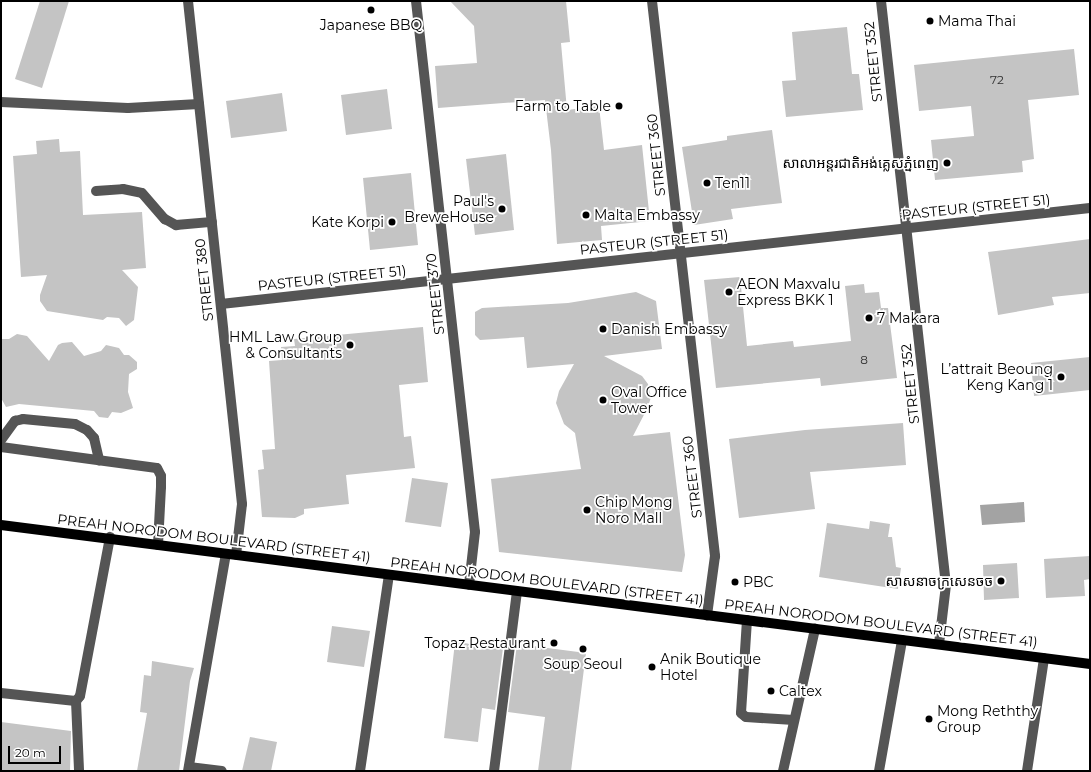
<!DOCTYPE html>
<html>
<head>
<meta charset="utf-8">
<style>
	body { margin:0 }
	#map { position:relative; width:1091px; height:772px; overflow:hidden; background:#fff; font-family:Montserrat,"Noto Sans Khmer",sans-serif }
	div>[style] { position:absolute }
	.water>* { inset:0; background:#a3a3a3 }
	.building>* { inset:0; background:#c4c4c4 }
	.minor>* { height:10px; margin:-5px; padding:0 5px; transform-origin:5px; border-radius:5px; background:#555 }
	.major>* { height:10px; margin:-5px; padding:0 5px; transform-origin:5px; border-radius:5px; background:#000 }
	.dots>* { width:11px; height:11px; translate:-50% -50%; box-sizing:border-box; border:2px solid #fff; border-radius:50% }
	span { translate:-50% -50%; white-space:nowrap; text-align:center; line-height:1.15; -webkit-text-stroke:3.5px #fff; paint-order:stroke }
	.number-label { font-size:12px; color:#313131 }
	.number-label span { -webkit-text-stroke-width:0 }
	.poi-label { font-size:14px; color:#000 }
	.left { translate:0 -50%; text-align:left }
	.right { translate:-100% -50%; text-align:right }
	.street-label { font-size:14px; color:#000 }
	.frame { position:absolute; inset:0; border:2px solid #000; pointer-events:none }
	.scale { position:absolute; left:8px; top:746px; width:53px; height:18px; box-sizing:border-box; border:2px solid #000; border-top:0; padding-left:5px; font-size:12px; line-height:14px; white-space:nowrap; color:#000; -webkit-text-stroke:3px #fff; paint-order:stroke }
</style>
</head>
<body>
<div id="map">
	<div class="water">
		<i style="clip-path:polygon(1024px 502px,1025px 522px,982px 525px,980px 505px)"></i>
	</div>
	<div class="building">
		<i style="clip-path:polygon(40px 1px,69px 1px,42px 88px,15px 79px)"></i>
		<i style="clip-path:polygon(450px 1px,566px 1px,570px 42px,561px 43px,567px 110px,599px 106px,604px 150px,642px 145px,650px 221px,601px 226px,602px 240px,557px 244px,551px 150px,545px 100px,438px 108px,435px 66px,477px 63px,474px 26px)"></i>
		<i style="clip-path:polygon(847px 27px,852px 74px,859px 74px,863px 110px,786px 117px,782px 81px,796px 80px,792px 32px)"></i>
		<i style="clip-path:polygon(1074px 49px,1079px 95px,1028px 100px,1034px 159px,1022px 161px,1023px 172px,935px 180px,931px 140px,974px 136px,971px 106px,919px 111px,914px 65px)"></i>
		<i style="clip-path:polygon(387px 89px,392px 129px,346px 135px,341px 95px)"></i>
		<i style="clip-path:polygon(282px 93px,287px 131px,231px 138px,226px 101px)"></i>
		<i style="clip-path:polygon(772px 130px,782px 203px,731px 209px,733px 219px,694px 225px,682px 147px,727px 140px,727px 136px)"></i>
		<i style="clip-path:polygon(59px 139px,60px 152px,80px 151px,83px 215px,142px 212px,146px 268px,122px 270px,138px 287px,134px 320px,126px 326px,119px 318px,107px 317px,103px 320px,47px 311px,40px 301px,40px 295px,47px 275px,21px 277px,13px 156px,37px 154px,36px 141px)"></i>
		<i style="clip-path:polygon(506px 154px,514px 230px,475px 235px,466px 159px)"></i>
		<i style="clip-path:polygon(411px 173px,418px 245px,370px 250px,363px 178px)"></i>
		<i style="clip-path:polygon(1090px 239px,1090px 293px,1052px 297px,1054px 305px,998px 315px,988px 252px)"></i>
		<i style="clip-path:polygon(740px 277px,747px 346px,793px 341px,794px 347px,851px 341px,845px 286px,864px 284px,865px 293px,879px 292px,881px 308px,888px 308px,897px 378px,821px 386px,820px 378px,716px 388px,704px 280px)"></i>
		<i style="clip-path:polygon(636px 292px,656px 301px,662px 349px,604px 356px,642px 376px,648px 384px,651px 397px,648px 407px,633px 436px,670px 432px,685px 555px,682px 572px,499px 552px,491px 479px,581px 469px,575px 433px,564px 424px,556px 403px,559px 391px,574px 364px,527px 368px,524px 337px,480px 340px,475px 335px,475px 312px,482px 308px,568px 303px)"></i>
		<i style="clip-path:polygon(423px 327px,428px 382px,399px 385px,404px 437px,411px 436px,415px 468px,346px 475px,349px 504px,304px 509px,304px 514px,295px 518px,262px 517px,258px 470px,264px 469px,262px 450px,275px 449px,269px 361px,282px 360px,281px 347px,295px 346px,294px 339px)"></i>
		<i style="clip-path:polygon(17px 334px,27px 336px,49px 361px,58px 345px,62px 343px,72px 342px,84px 356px,101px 351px,106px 345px,119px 348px,124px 355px,129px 355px,137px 362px,137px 369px,129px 374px,128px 392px,133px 408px,121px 413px,112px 412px,108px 418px,99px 417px,94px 411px,19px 404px,6px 407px,1px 398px,1px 339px,9px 339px)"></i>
		<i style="clip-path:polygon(1090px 357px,1090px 390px,1034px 396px,1031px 363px)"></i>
		<i style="clip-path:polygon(903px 423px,906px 465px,810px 472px,815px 509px,739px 518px,729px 439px,805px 430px)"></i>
		<i style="clip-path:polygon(412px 478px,448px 483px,441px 527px,405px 522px)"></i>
		<i style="clip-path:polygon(870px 521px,890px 524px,888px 537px,892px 537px,896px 567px,901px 568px,898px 589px,819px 577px,827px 523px,869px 529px)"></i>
		<i style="clip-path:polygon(1090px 556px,1090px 579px,1084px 580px,1085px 596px,1046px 598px,1044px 559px)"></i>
		<i style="clip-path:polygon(1017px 563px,1019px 598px,984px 600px,983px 565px)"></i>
		<i style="clip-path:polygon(332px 626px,370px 631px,364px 667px,327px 662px)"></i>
		<i style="clip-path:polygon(455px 642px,503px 648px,495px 710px,482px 708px,478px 742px,444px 738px)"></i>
		<i style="clip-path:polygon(517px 644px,586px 653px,571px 771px,538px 771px,545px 717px,508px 712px)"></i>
		<i style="clip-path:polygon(152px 661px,194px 668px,190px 681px,179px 771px,137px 771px,147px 713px,140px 712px,144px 675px,151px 676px)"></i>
		<i style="clip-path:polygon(1px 722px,71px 731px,70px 771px,1px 771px)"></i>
		<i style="clip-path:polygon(250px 737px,277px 742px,271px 771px,242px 771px)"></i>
	</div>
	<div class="minor">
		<i style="left:188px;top:1px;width:506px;rotate:83.87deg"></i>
		<i style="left:242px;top:504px;width:51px;rotate:96.7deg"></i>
		<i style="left:416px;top:1px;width:534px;rotate:83.66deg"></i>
		<i style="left:475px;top:532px;width:53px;rotate:96.5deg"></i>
		<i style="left:652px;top:1px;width:559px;rotate:83.52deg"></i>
		<i style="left:715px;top:556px;width:60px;rotate:97.7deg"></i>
		<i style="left:881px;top:1px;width:588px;rotate:83.65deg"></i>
		<i style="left:946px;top:585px;width:59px;rotate:96.8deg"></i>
		<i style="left:1px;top:102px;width:127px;rotate:2.7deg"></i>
		<i style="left:128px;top:108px;width:71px;rotate:-3.2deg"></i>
		<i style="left:96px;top:191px;width:27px;rotate:-4deg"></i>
		<i style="left:123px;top:189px;width:19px;rotate:12deg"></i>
		<i style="left:142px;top:193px;width:35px;rotate:49deg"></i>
		<i style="left:165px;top:219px;width:13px;rotate:29deg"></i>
		<i style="left:176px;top:225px;width:36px;rotate:-5deg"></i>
		<i style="left:221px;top:304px;width:874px;rotate:-6.3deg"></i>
		<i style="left:1px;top:440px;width:24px;rotate:-54deg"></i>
		<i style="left:15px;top:421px;width:8px;rotate:-14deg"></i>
		<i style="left:23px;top:419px;width:52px;rotate:5.5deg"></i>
		<i style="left:75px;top:424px;width:13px;rotate:27deg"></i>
		<i style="left:87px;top:430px;width:11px;rotate:49deg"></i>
		<i style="left:94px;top:438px;width:23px;rotate:77deg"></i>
		<i style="left:1px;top:447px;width:157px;rotate:7.7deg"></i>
		<i style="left:157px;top:468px;width:9px;rotate:63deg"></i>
		<i style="left:161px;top:476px;width:11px;rotate:90deg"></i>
		<i style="left:161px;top:487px;width:58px;rotate:93deg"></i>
		<i style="left:747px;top:620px;width:93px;rotate:93.7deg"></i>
		<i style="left:741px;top:713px;width:6px;rotate:39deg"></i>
		<i style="left:746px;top:717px;width:48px;rotate:3.6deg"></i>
		<i style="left:1px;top:693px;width:75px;rotate:6.1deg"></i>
		<i style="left:76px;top:701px;width:6px;rotate:-51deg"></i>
		<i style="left:80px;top:696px;width:162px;rotate:-79.3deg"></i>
		<i style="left:76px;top:701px;width:70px;rotate:87.5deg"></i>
		<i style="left:189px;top:767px;width:33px;rotate:7deg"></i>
		<i style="left:188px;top:771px;width:220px;rotate:-80.1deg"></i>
		<i style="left:360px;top:771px;width:198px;rotate:-81.6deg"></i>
		<i style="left:494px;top:771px;width:181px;rotate:-82.7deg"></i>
		<i style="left:783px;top:771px;width:146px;rotate:-77.3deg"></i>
		<i style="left:879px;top:771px;width:133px;rotate:-80deg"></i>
		<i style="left:1027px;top:771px;width:114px;rotate:-81.4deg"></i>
	</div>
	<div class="major">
		<i style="left:1px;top:525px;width:1098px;rotate:7.27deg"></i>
	</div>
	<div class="dots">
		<i style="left:371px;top:10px;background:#000"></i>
		<i style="left:930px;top:21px;background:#000"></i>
		<i style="left:619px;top:106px;background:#000"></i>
		<i style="left:947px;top:163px;background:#000"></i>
		<i style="left:707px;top:183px;background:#000"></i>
		<i style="left:502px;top:209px;background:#000"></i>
		<i style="left:586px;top:215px;background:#000"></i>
		<i style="left:392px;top:222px;background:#000"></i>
		<i style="left:729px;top:292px;background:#000"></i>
		<i style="left:869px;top:318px;background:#000"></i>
		<i style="left:603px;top:329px;background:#000"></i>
		<i style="left:350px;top:345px;background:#000"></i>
		<i style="left:1061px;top:377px;background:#000"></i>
		<i style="left:603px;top:400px;background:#000"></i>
		<i style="left:587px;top:510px;background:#000"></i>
		<i style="left:1001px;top:581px;background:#000"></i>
		<i style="left:735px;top:582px;background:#000"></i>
		<i style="left:554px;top:643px;background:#000"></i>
		<i style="left:583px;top:649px;background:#000"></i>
		<i style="left:652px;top:667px;background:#000"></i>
		<i style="left:771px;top:691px;background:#000"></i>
		<i style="left:929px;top:719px;background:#000"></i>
	</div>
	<div class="number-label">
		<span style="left:997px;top:80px">72</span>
		<span style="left:864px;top:360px">8</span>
	</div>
	<div class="poi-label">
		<span class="left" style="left:938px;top:21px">Mama Thai</span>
		<span style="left:371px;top:25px">Japanese BBQ</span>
		<span class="right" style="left:611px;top:106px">Farm to Table</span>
		<span class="right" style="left:939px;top:163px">សាលាអន្តរជាតិអង់គ្លេសភ្នំពេញ</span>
		<span class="left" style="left:715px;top:183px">Ten11</span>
		<span class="right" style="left:494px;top:209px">Paul's<br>BreweHouse</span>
		<span class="left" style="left:594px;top:215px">Malta Embassy</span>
		<span class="right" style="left:384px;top:222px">Kate Korpi</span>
		<span class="left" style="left:737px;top:292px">AEON Maxvalu<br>Express BKK 1</span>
		<span class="left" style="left:877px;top:318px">7 Makara</span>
		<span class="left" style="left:611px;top:329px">Danish Embassy</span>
		<span class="right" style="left:342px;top:345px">HML Law Group<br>&amp; Consultants</span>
		<span class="right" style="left:1053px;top:377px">L’attrait Beoung<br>Keng Kang 1</span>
		<span class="left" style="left:611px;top:400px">Oval Office<br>Tower</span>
		<span class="left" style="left:595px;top:510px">Chip Mong<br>Noro Mall</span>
		<span class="right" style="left:993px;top:581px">សាសនាចក្រសេនចច</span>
		<span class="left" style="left:743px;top:582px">PBC</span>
		<span class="right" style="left:546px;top:643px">Topaz Restaurant</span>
		<span class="left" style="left:660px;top:667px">Anik Boutique<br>Hotel</span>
		<span style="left:583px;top:664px">Soup Seoul</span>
		<span class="left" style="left:779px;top:691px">Caltex</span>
		<span class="left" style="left:937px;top:719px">Mong Reththy<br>Group</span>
	</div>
	<div class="street-label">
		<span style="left:873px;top:62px;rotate:-96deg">STREET 352</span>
		<span style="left:656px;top:155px;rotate:-96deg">STREET 360</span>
		<span style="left:976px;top:207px;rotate:-6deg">PASTEUR (STREET 51)</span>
		<span style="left:654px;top:242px;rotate:-6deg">PASTEUR (STREET 51)</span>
		<span style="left:332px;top:278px;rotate:-6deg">PASTEUR (STREET 51)</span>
		<span style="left:204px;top:280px;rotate:-96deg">STREET 380</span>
		<span style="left:435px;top:294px;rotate:-96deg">STREET 370</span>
		<span style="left:910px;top:384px;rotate:-96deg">STREET 352</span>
		<span style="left:692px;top:477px;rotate:-97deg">STREET 360</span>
		<span style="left:214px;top:538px;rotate:7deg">PREAH NORODOM BOULEVARD (STREET 41)</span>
		<span style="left:547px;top:581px;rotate:7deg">PREAH NORODOM BOULEVARD (STREET 41)</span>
		<span style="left:881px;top:623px;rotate:7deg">PREAH NORODOM BOULEVARD (STREET 41)</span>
	</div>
	<div class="frame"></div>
	<div class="scale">20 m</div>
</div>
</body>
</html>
